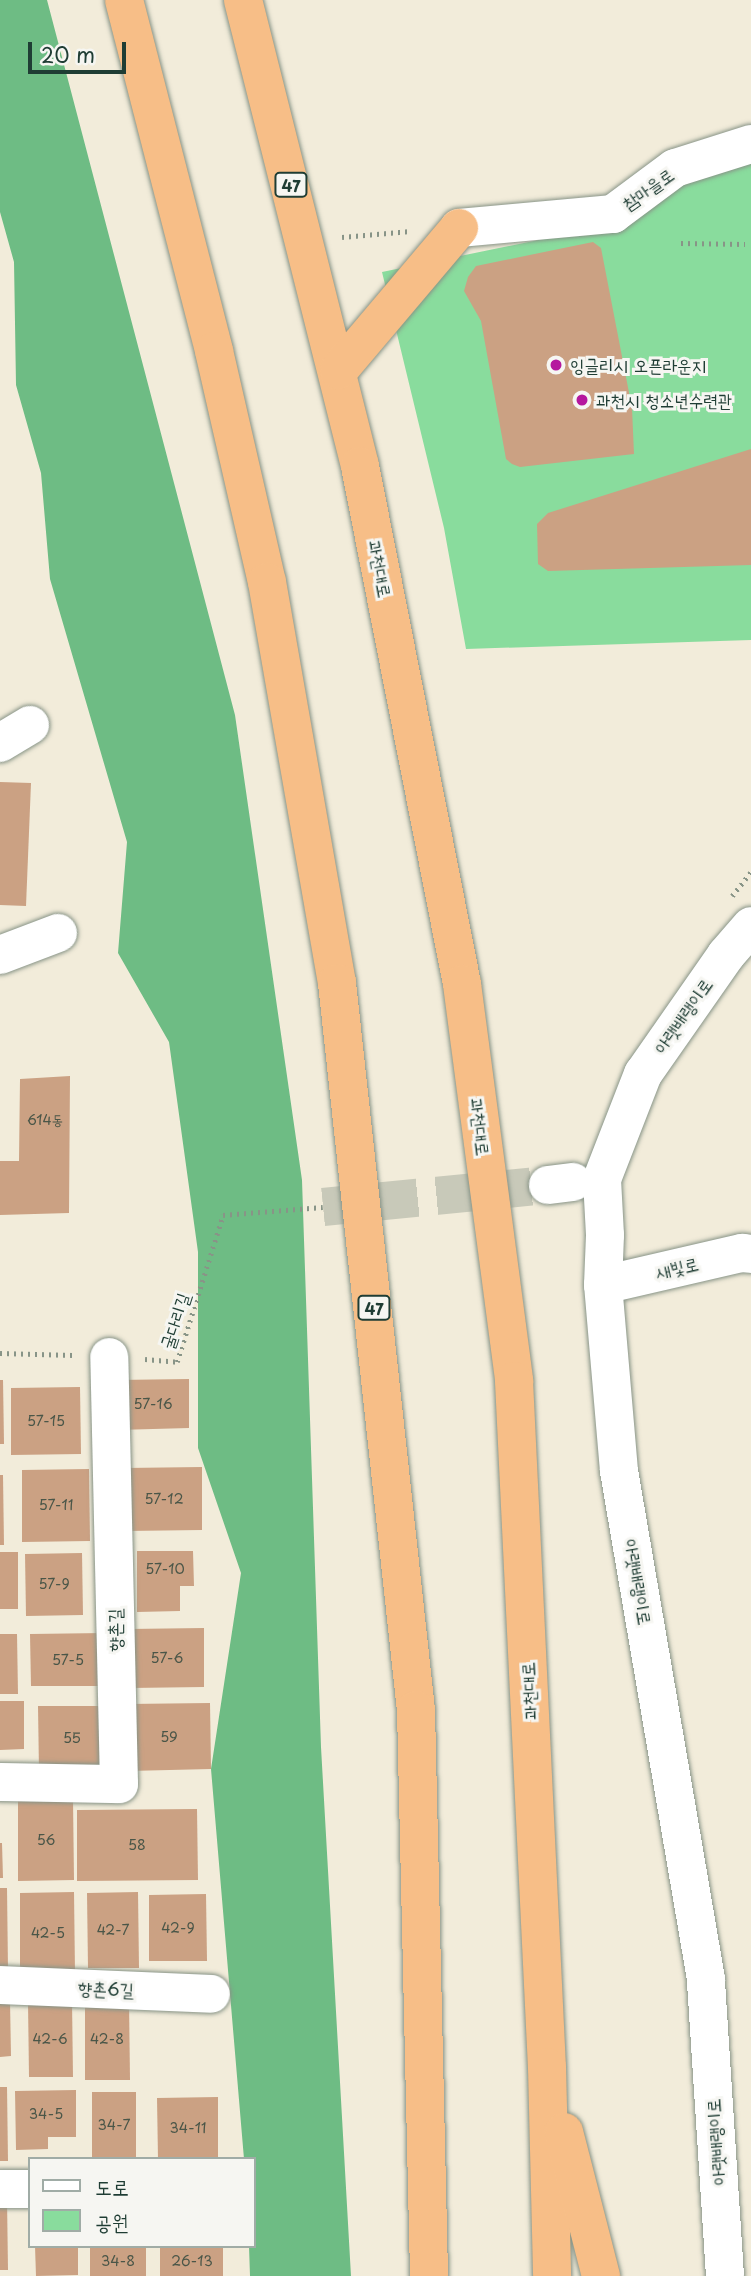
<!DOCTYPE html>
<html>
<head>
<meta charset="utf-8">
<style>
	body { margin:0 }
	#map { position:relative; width:751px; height:2276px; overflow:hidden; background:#f2ecda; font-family:"Playpen Sans","Poor Story",sans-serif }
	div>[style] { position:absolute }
	.green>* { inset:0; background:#89dc9d }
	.forest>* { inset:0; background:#6ebc84 }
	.building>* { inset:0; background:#cba183 }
	.minor-tunnel>* { height:38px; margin-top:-19px; transform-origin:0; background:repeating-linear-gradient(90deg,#c8c9b9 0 38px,transparent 0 57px) }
	.path>* { height:4.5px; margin-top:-2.25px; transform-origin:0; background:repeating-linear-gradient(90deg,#889487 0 2px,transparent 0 7px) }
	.roads { filter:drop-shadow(0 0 2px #889487) drop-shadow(0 0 2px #889487) }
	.minor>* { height:38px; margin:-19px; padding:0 19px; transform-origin:19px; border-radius:19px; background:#fff }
	.highway>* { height:38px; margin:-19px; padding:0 19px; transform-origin:19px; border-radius:19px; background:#f7be87 }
	.dots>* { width:19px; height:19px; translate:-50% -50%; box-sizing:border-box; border:4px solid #f6f6f2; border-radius:50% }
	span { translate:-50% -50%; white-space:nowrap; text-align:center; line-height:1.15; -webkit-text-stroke:6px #f6f6f2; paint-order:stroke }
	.number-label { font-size:14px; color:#4a5648 }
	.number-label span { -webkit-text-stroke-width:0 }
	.shield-label span { padding:2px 5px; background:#f6f6f2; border:2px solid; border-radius:5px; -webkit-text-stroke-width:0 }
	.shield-label { font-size:16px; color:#1f3d34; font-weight:700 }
	.street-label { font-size:18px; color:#1f3d34 }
	.poi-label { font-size:18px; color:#1f3d34 }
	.left { translate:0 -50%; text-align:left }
	.legend { position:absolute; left:28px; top:2157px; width:228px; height:91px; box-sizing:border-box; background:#f6f6f2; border:2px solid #a0aca6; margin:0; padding:9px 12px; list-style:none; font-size:21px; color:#1f3d34 }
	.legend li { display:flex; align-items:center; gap:14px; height:35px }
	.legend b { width:35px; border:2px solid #a0aca6 }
	.scale { position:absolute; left:28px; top:42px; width:98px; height:32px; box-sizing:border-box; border:4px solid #1f3d34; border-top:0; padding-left:9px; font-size:21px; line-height:24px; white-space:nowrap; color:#1f3d34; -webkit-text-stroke:5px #f6f6f2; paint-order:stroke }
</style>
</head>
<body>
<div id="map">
	<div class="green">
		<i style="clip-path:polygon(751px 163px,751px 640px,466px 649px,444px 528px,382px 272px,592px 229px,691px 179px)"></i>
	</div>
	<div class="forest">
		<i style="clip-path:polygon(0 0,47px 0,235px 715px,302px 1180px,321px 1747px,351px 2276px,250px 2276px,249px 2246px,254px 2246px,254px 2159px,244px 2159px,211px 1769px,241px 1573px,198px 1448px,198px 1252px,169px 1042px,118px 953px,127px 842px,50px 579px,41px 473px,16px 385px,14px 262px,0 212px)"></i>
	</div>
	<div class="building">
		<i style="clip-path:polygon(593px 242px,601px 248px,632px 408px,634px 454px,520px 467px,512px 464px,506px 459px,481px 321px,464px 291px,468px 277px,476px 266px)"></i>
		<i style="clip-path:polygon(751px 449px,751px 565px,548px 571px,538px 564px,537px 524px,548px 513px)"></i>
		<i style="clip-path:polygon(0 782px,31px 783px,26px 906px,0 905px)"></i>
		<i style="clip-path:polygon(70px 1076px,69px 1213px,0 1215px,0 1161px,19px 1161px,20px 1079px)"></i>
		<i style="clip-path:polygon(189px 1379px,189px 1428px,117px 1430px,117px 1380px)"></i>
		<i style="clip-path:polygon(0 1380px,3px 1380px,4px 1444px,0 1444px)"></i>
		<i style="clip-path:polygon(80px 1387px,81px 1454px,11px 1455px,11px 1388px)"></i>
		<i style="clip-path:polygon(202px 1467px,202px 1530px,125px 1531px,125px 1468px)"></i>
		<i style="clip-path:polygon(89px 1469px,90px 1541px,22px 1542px,22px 1470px)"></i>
		<i style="clip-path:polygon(0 1475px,3px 1475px,4px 1545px,0 1545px)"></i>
		<i style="clip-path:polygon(137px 1551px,193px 1551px,194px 1586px,180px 1586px,180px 1611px,137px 1612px)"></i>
		<i style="clip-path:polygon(0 1552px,18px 1552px,18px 1609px,0 1609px)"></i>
		<i style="clip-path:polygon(82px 1553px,83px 1615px,26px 1616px,25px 1554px)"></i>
		<i style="clip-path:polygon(204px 1628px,204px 1687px,130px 1688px,129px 1629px)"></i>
		<i style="clip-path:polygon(104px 1633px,105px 1686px,31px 1686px,30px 1634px)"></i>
		<i style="clip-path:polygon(0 1634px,17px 1634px,18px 1694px,0 1694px)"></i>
		<i style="clip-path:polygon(0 1701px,24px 1701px,24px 1749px,0 1750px)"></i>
		<i style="clip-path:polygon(210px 1703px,211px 1769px,128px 1771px,128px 1704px)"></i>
		<i style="clip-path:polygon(38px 1706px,105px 1706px,106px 1770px,39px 1772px)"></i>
		<i style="clip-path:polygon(73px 1800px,74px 1880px,18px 1881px,18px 1801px)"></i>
		<i style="clip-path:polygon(197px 1809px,198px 1880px,77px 1881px,77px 1810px)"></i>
		<i style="clip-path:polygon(0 1843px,2px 1843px,3px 1878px,0 1878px)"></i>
		<i style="clip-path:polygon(0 1888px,7px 1888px,8px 1970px,0 1971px)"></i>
		<i style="clip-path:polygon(74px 1892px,75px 1973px,20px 1973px,20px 1893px)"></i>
		<i style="clip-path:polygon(138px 1892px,139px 1968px,88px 1968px,87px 1893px)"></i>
		<i style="clip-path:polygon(206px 1894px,207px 1961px,149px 1961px,149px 1895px)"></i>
		<i style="clip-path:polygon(85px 1999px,129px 1999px,130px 2080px,85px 2080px)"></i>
		<i style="clip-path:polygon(72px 2000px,73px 2077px,29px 2077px,28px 2001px)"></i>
		<i style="clip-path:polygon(0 2001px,10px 2001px,11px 2056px,0 2057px)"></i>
		<i style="clip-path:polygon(0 2087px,7px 2087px,8px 2161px,0 2161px)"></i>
		<i style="clip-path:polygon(76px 2090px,76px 2137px,48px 2137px,48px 2149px,16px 2150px,15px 2091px)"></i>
		<i style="clip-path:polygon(92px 2092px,136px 2092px,136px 2159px,92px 2159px)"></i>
		<i style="clip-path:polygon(218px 2097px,218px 2159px,158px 2159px,157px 2098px)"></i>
		<i style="clip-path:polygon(0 2199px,7px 2199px,8px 2270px,0 2270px)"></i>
		<i style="clip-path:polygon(35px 2246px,78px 2246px,78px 2275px,36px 2276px)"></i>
		<i style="clip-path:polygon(90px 2246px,146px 2246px,146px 2276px,90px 2276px)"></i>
		<i style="clip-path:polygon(160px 2246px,223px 2246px,223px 2276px,160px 2276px)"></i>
	</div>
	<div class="minor-tunnel">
		<i style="left:323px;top:1207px;width:226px;rotate:-5.6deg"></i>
	</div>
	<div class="path">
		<i style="left:342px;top:237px;width:69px;rotate:-5deg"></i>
		<i style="left:681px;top:243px;width:64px;rotate:0.9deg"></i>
		<i style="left:732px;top:896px;width:31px;rotate:-52deg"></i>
		<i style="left:0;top:1353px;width:73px;rotate:1.6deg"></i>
		<i style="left:145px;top:1359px;width:32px;rotate:5deg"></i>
		<i style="left:177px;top:1362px;width:154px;rotate:-72.6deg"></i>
		<i style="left:223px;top:1215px;width:100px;rotate:-4.6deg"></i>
	</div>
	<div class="roads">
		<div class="minor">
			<i style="left:459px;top:228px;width:155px;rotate:-5.2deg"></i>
			<i style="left:613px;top:214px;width:77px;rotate:-36.6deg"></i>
			<i style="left:675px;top:168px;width:80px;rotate:-17.5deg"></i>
			<i style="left:0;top:743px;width:35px;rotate:-31deg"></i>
			<i style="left:0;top:955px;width:62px;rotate:-20.8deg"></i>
			<i style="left:548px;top:1185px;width:25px;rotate:-7deg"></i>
			<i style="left:603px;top:1285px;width:143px;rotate:-13deg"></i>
			<i style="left:742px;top:1253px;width:9px;rotate:6deg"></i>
			<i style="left:0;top:1782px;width:119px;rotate:1deg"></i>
			<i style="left:119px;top:1784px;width:427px;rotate:-91.3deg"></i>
			<i style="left:0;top:1985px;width:211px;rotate:2.4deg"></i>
			<i style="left:0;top:2189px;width:30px"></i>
			<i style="left:725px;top:2276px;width:298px;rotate:-93.7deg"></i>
			<i style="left:706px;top:1979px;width:515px;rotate:-99.72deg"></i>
			<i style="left:619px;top:1471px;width:187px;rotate:-94.9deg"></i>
			<i style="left:603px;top:1285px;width:50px;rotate:-87.7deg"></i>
			<i style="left:605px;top:1235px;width:56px;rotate:-93.1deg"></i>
			<i style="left:602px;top:1179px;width:113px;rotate:-68.7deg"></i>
			<i style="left:643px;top:1074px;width:145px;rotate:-55.1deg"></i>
			<i style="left:726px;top:955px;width:38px;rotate:-49deg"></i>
		</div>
		<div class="highway">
			<i style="left:124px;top:0;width:362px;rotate:75.6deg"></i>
			<i style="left:214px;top:351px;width:237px;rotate:77.1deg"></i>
			<i style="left:267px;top:582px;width:407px;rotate:80.1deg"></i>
			<i style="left:337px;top:983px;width:731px;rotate:83.8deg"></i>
			<i style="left:416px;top:1710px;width:566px;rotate:88.68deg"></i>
			<i style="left:243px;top:0;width:480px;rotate:75.9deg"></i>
			<i style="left:360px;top:466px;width:528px;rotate:78.86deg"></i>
			<i style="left:462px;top:984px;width:400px;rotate:82.5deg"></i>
			<i style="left:514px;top:1381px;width:687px;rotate:87.25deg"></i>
			<i style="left:547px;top:2067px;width:209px;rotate:88.6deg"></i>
			<i style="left:339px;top:370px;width:186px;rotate:-49.8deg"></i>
			<i style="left:564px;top:2132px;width:149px;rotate:75.6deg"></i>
		</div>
	</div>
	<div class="dots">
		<i style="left:556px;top:365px;background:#b5179e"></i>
		<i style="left:582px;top:400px;background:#b5179e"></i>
	</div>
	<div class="number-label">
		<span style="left:45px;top:1120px">614동</span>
		<span style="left:153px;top:1404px">57-16</span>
		<span style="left:46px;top:1421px">57-15</span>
		<span style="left:164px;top:1499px">57-12</span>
		<span style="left:56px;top:1505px">57-11</span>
		<span style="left:165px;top:1569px">57-10</span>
		<span style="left:54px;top:1584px">57-9</span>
		<span style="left:167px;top:1658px">57-6</span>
		<span style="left:68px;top:1660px">57-5</span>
		<span style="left:169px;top:1737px">59</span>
		<span style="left:72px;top:1738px">55</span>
		<span style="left:46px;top:1840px">56</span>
		<span style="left:137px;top:1845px">58</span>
		<span style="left:178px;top:1928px">42-9</span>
		<span style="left:113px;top:1930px">42-7</span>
		<span style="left:48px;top:1933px">42-5</span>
		<span style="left:50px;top:2039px">42-6</span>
		<span style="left:107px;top:2039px">42-8</span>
		<span style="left:46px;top:2114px">34-5</span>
		<span style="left:114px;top:2125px">34-7</span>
		<span style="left:188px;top:2128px">34-11</span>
		<span style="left:118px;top:2261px">34-8</span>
		<span style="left:192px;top:2261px">26-13</span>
	</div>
	<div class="shield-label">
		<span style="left:291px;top:185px">47</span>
		<span style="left:374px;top:1308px">47</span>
	</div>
	<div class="street-label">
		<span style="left:648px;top:189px;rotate:-35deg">참마을로</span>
		<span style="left:380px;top:569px;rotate:79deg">과천대로</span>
		<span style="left:683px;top:1016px;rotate:-55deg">아랫배랭이로</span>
		<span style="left:480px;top:1127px;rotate:83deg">과천대로</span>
		<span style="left:677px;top:1268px;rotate:-13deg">새빛로</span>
		<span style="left:175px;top:1321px;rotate:-72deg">굴다리길</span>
		<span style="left:638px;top:1582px;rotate:80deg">아랫배랭이로</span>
		<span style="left:115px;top:1630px;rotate:-91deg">향촌길</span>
		<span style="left:529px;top:1691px;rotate:-93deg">과천대로</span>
		<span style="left:106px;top:1989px;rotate:2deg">향촌6길</span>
		<span style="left:716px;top:2142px;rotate:-94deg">아랫배랭이로</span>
	</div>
	<div class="poi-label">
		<span class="left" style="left:570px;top:365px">잉글리시 오픈라운지</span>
		<span class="left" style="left:596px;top:400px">과천시 청소년수련관</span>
	</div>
	<ul class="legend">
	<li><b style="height:9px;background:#fff"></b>도로</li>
	<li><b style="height:19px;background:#89dc9d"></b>공원</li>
	</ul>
	<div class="scale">20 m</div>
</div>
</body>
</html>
